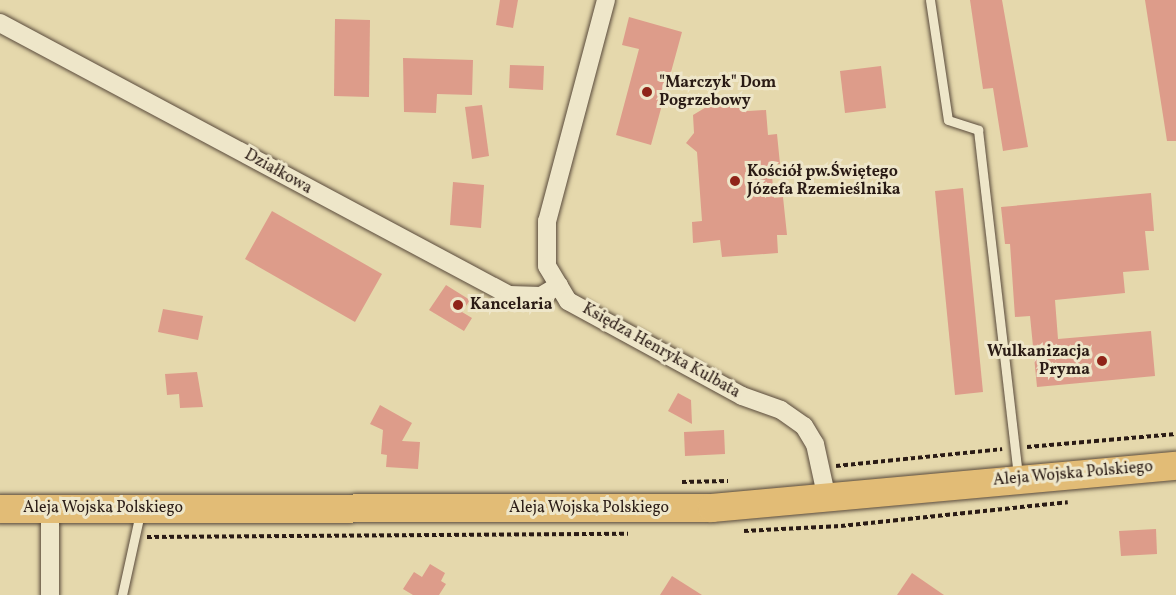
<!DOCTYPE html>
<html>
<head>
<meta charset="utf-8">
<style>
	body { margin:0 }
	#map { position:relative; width:1176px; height:595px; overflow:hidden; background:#e5d8ac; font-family:Vollkorn,serif }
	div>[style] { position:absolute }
	.building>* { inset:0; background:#dd9c8a }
	.path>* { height:4px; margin-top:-2px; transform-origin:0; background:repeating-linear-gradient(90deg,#2a1b15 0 4.5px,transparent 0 7.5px) }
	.roads { filter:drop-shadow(0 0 2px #594a3b) drop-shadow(0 0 2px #594a3b) }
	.service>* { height:9px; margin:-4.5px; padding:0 4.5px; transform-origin:4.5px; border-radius:4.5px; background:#eee6c9 }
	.minor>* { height:18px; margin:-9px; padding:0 9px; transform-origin:9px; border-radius:9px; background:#eee6c9 }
	.primary>* { height:28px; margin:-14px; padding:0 14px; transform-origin:14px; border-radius:14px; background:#e2bc76 }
	.dots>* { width:16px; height:16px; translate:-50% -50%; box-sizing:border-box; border:3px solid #eee6c9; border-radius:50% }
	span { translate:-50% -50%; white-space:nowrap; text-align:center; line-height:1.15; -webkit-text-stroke:6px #eee6c9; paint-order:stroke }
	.poi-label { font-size:16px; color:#2a1b15; font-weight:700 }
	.left { translate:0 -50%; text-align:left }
	.right { translate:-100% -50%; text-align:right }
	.street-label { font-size:16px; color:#2a1b15 }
</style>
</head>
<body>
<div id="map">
	<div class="building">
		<i style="clip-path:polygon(500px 0,518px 0,513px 28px,496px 25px)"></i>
		<i style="clip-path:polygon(970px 0,1002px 0,1028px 147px,1003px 151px,993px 88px,983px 89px)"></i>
		<i style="clip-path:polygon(1145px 0,1176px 0,1176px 141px,1167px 141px)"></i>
		<i style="clip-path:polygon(629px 17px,682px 32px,651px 145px,616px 135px,639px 49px,622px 45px)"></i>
		<i style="clip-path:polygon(335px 19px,370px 20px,369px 97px,334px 96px)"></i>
		<i style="clip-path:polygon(403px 58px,473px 60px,472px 95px,437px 94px,436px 113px,404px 112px)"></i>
		<i style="clip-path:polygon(510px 65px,544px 66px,543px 90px,509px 88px)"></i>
		<i style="clip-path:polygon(881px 66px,886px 108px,845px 113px,840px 71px)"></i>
		<i style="clip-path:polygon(728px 94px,748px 111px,766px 110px,768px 135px,777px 134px,780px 164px,771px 165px,774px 198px,783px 197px,787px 235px,777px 235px,778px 253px,722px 257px,720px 240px,693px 243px,692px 222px,702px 221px,697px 152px,686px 143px,694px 133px,693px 115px)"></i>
		<i style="clip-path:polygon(482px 105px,489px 156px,472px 159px,465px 107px)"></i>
		<i style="clip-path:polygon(453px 182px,484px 185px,481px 228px,450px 225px)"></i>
		<i style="clip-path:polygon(963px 188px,983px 392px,955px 395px,935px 191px)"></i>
		<i style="clip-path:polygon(1151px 193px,1154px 231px,1145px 231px,1149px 270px,1123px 272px,1125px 293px,1055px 300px,1058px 339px,1151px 331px,1155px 376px,1037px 387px,1030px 316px,1015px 317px,1010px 244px,1005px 244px,1001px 207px)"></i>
		<i style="clip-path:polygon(272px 211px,382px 274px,355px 322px,245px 259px)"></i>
		<i style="clip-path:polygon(446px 285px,470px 300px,462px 312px,472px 318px,464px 331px,429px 310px)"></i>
		<i style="clip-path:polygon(163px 309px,203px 316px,198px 340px,158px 332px)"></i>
		<i style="clip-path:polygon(197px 372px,203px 407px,180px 408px,179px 394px,167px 395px,165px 374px)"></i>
		<i style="clip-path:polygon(678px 393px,691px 400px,692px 424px,668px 411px)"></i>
		<i style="clip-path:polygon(380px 405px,412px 423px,402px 441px,420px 442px,418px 469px,386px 467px,387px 455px,381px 454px,383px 430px,370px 424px)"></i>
		<i style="clip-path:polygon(724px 430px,725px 454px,685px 456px,684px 432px)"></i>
		<i style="clip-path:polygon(1156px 529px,1157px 554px,1121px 556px,1119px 531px)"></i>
		<i style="clip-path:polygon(430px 564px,445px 573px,441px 581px,446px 584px,439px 595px,413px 595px,403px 589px,414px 572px,422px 577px)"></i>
		<i style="clip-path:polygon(912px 573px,944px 595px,897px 595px)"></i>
		<i style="clip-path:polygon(672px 576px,702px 595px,660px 595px)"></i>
	</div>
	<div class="path">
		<i style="left:1027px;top:447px;width:150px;rotate:-5deg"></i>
		<i style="left:836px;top:466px;width:167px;rotate:-5.8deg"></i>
		<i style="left:682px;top:482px;width:46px;rotate:-1.2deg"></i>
		<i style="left:744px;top:531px;width:97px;rotate:-3deg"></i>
		<i style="left:841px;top:526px;width:228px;rotate:-6deg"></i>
		<i style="left:147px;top:537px;width:481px;rotate:-0.4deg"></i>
	</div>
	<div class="roads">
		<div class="service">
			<i style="left:930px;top:0;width:121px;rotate:81.5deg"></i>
			<i style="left:948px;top:120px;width:32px;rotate:18deg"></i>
			<i style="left:978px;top:130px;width:348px;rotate:83.4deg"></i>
			<i style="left:122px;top:595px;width:84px;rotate:-77.6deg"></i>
		</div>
		<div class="minor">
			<i style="left:606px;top:0;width:229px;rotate:104.9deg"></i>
			<i style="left:547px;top:221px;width:45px;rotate:90deg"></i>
			<i style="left:547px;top:266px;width:41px;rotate:59deg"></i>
			<i style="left:568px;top:301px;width:198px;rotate:28.6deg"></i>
			<i style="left:742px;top:396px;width:41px;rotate:19.7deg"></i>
			<i style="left:781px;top:410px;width:28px;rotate:35deg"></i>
			<i style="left:804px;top:426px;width:21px;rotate:59deg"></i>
			<i style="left:815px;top:444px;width:56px;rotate:77.7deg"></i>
			<i style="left:0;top:23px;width:577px;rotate:28.12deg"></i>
			<i style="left:509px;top:295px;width:32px;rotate:2deg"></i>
			<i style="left:541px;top:296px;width:21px;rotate:-31deg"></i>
			<i style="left:50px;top:509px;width:86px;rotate:90deg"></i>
		</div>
		<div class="primary">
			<i style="left:0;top:509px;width:712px;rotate:-0.08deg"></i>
			<i style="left:712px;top:508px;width:466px;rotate:-5.2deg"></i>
		</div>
	</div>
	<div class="dots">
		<i style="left:647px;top:92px;background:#8f2418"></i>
		<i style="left:735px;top:181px;background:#8f2418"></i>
		<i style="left:458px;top:305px;background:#8f2418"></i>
		<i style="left:1102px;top:361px;background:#8f2418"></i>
	</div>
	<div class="poi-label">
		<span class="left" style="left:659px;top:92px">"Marczyk" Dom<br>Pogrzebowy</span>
		<span class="left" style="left:747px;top:181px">Kościół pw.Świętego<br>Józefa Rzemieślnika</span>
		<span class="left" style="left:470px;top:305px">Kancelaria</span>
		<span class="right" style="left:1090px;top:361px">Wulkanizacja<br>Pryma</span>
	</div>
	<div class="street-label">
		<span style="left:278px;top:172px;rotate:29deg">Działkowa</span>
		<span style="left:661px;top:351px;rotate:29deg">Księdza Henryka Kulbata</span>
		<span style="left:1073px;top:474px;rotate:-5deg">Aleja Wojska Polskiego</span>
		<span style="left:103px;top:508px">Aleja Wojska Polskiego</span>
		<span style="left:589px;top:508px">Aleja Wojska Polskiego</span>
	</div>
</div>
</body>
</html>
